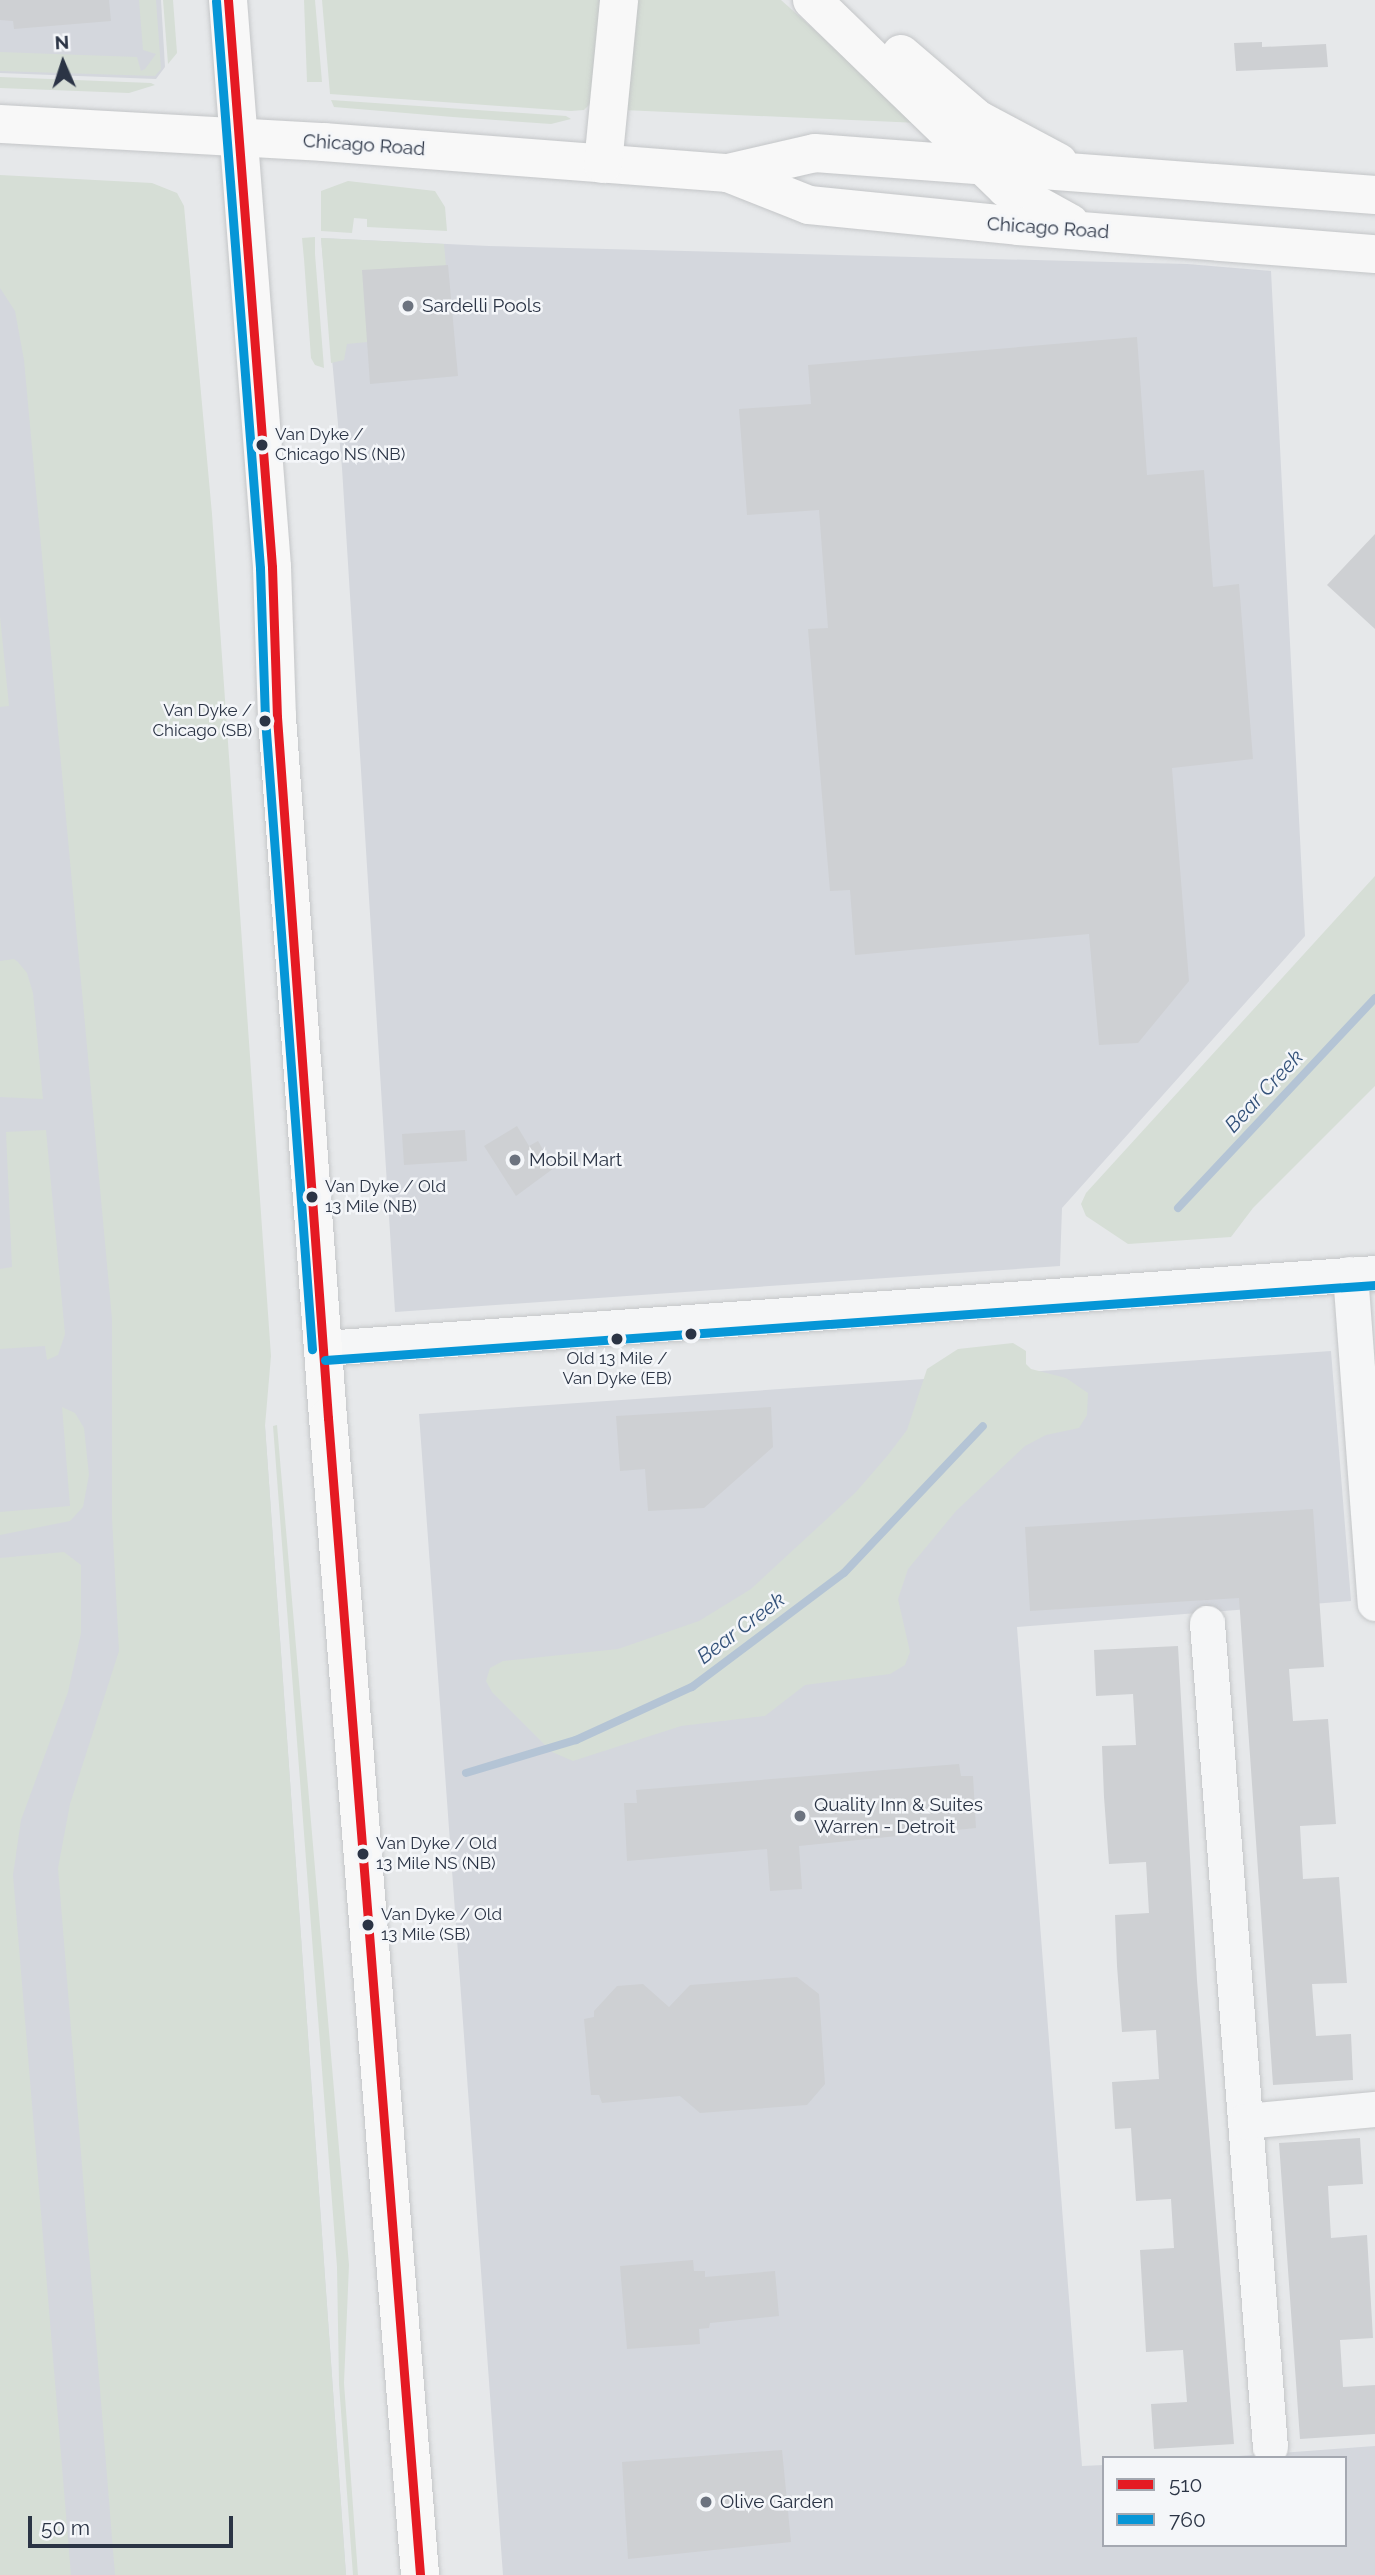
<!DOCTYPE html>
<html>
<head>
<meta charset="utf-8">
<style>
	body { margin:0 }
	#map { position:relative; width:1375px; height:2575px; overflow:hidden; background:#e6e8ea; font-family:Raleway,sans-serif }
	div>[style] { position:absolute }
	.built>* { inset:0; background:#d4d7dd }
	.green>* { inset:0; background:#d6ded6 }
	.stream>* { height:8px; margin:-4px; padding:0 4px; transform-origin:4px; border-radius:4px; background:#b4c4d5 }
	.building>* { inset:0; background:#ced0d3 }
	.roads { filter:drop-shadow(0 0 2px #c4c6c8) drop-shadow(0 0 2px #c4c6c8) }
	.minor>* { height:35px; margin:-17.5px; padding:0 17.5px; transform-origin:17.5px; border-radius:17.5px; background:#f5f6f7 }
	.major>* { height:38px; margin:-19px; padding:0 19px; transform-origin:19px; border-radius:19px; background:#f8f8f8 }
	.bus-1>* { height:9px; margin:-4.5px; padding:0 4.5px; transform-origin:4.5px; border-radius:4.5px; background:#e51a23 }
	.bus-2>* { height:9px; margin:-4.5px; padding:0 4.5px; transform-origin:4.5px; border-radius:4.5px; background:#0696d7 }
	.dots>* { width:19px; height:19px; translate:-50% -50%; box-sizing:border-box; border:4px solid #f4f6f9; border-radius:50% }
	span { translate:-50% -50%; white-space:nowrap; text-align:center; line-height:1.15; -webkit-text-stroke:5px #f4f6f9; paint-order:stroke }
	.bus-label { font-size:17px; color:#2b3445 }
	.left { translate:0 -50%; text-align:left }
	.right { translate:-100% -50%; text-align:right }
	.street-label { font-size:19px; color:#2b3445 }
	.poi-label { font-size:19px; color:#2b3445 }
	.water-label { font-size:21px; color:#34527a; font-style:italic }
	.legend { position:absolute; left:1102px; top:2456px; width:245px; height:91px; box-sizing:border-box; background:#f4f6f9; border:2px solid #a4a8b1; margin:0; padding:9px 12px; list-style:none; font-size:21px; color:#2b3445 }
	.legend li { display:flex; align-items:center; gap:14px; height:35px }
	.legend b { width:35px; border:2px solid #a4a8b1 }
	.north { position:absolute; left:28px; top:28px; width:70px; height:70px; -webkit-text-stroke:5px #f4f6f9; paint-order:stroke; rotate:357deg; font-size:19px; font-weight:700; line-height:28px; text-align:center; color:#2b3445 }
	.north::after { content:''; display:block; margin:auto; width:24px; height:32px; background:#2b3445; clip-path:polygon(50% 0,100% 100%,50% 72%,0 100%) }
	.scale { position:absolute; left:28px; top:2516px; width:205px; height:32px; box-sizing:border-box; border:4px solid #2b3445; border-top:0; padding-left:9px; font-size:21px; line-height:24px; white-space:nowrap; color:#2b3445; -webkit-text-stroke:5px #f4f6f9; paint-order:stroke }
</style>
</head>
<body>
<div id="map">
	<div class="built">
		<i style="clip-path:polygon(0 0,161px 0,165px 67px,156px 79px,0 73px)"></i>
		<i style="clip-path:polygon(0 190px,265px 1426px,346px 2575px,0 2575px)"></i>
		<i style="clip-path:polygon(321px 238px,489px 246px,1187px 264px,1271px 271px,1305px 936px,1062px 1208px,1060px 1266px,395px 1312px,342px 468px)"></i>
		<i style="clip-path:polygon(1331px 1351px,1351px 1601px,1017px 1627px,1082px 2466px,1104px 2465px,1104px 2545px,1345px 2545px,1345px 2458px,1212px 2458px,1375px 2446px,1375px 2575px,503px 2575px,419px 1414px)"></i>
	</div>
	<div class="green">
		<i style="clip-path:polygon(139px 0,156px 0,161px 69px,155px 76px,0 71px,0 52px,137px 57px,141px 71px,145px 69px,156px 54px,143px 50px)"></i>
		<i style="clip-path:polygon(163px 0,173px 0,177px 53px,168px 64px)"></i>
		<i style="clip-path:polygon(304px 0,315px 0,322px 82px,307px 82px)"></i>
		<i style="clip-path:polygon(322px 0,606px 0,590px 104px,584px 110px,571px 111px,330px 94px)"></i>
		<i style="clip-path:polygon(631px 0,781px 0,919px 123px,623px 110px)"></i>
		<i style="clip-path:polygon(0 77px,151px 83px,155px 85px,129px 93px,0 88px)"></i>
		<i style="clip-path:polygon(331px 100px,566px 116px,571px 119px,551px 124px,453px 117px,334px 107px)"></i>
		<i style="clip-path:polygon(0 175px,152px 183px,177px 193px,184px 206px,212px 514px,271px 1356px,265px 1426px,346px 2575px,115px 2575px,58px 1868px,70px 1804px,119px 1651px,112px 1518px,112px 1319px,24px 360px,15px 311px,0 288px)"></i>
		<i style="clip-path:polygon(348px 181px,435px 191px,445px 207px,447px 231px,367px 227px,367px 219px,354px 218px,352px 233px,321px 231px,321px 191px)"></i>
		<i style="clip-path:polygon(315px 237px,315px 254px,324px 368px,315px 365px,311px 358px,304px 259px,302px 238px)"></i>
		<i style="clip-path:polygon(321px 238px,444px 244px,446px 266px,367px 342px,347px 344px,344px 360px,331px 363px)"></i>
		<i style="clip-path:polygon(0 616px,9px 706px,0 707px)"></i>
		<i style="clip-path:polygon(1375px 876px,1375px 1086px,1253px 1208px,1231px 1237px,1128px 1244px,1086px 1216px,1081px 1204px,1086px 1193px)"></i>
		<i style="clip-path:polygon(14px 959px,18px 962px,27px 973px,33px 993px,43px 1099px,0 1097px,0 961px)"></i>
		<i style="clip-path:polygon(46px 1130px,65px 1334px,58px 1355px,47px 1360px,45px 1346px,0 1349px,0 1269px,12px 1267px,6px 1132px)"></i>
		<i style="clip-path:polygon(1013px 1343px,1026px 1351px,1026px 1364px,1031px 1369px,1066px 1378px,1088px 1393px,1087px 1415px,1079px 1428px,1046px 1435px,1025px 1446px,956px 1511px,908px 1569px,898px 1599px,910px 1652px,905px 1665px,890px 1674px,805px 1685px,765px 1716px,681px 1726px,573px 1761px,552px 1752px,492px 1692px,486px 1681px,490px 1668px,503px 1661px,618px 1649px,699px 1621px,751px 1589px,856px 1492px,888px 1455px,907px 1430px,927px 1369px,958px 1349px)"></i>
		<i style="clip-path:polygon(62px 1407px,75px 1413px,84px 1428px,89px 1475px,83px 1507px,70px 1521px,0 1535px,0 1512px,70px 1506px)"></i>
		<i style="clip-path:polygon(277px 1425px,349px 2265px,344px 2383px,358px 2575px,353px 2575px,339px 2384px,337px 2267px,273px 1426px)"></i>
		<i style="clip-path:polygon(64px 1552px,81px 1565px,81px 1633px,68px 1692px,21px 1820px,13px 1875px,71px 2575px,0 2575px,0 1558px)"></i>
	</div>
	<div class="stream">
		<i style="left:1178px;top:1208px;width:288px;rotate:-46.8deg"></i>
		<i style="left:466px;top:1773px;width:115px;rotate:-16.7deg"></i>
		<i style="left:576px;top:1740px;width:128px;rotate:-24.6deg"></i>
		<i style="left:692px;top:1687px;width:190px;rotate:-36.9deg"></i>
		<i style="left:844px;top:1573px;width:202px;rotate:-46.6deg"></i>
	</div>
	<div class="building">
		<i style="clip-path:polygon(0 0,109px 0,111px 21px,14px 29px,13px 21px,0 20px)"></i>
		<i style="clip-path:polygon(1262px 42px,1262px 47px,1326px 44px,1328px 67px,1236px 71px,1234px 43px)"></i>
		<i style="clip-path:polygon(448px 265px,458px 376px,370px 384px,362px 270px)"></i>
		<i style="clip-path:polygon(1137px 337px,1147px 475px,1204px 470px,1213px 587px,1239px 584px,1253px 759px,1172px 768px,1189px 981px,1138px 1043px,1099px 1045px,1089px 934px,855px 955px,850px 890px,830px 891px,808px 629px,828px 628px,819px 510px,747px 515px,739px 409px,811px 404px,808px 365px)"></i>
		<i style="clip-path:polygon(1375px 534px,1375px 629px,1327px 585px)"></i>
		<i style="clip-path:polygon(517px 1126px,529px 1146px,538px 1141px,554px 1168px,516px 1196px,484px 1146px)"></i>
		<i style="clip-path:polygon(465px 1130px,467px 1161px,404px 1165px,402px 1134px)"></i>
		<i style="clip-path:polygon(771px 1407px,773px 1447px,704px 1508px,648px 1511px,645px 1469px,620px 1471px,616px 1416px)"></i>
		<i style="clip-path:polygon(1313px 1509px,1324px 1667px,1289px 1669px,1293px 1721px,1328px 1719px,1336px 1824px,1300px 1826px,1303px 1879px,1339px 1877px,1347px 1983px,1312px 1984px,1316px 2036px,1351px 2034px,1353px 2080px,1273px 2085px,1239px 1598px,1030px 1611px,1025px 1527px)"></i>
		<i style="clip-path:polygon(1178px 1646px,1197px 1980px,1234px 2444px,1154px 2449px,1151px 2404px,1187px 2402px,1183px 2350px,1146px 2352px,1140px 2250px,1174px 2248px,1171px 2199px,1136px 2201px,1131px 2128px,1115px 2129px,1112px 2082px,1159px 2079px,1156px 2030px,1122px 2032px,1117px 1966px,1115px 1915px,1149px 1913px,1146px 1862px,1109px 1864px,1104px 1797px,1102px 1746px,1136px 1745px,1133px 1694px,1096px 1696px,1094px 1650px)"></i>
		<i style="clip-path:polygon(959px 1764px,961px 1776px,973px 1776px,976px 1828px,799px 1846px,802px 1889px,770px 1891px,767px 1849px,627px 1861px,624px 1803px,637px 1803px,636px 1790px)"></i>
		<i style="clip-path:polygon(797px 1977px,819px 1994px,825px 2084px,807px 2105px,700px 2113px,680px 2096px,602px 2103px,599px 2095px,591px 2095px,584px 2019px,594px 2017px,594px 2011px,617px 1986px,643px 1984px,669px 2007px,690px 1985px)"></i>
		<i style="clip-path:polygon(1360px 2138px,1363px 2184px,1328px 2186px,1331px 2238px,1367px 2235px,1373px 2338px,1340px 2340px,1343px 2387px,1375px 2385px,1375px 2434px,1300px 2439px,1279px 2143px)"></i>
		<i style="clip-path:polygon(693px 2260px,694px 2271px,705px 2271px,705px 2277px,775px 2271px,779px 2316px,710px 2323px,709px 2328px,699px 2329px,700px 2344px,627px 2349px,620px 2266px)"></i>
		<i style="clip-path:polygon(782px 2450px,791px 2542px,628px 2559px,622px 2462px)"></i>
	</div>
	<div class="roads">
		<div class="minor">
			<i style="left:1350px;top:1274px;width:330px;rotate:85.7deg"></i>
			<i style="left:324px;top:1348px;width:1054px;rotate:-4.08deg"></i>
			<i style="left:1207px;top:1623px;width:826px;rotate:85.63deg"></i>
			<i style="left:1245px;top:2121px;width:131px;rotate:-5.3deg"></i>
		</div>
		<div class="major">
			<i style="left:228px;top:0;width:569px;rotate:85.56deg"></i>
			<i style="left:272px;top:567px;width:150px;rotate:88.1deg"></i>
			<i style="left:277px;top:717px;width:703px;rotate:85.84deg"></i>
			<i style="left:328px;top:1418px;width:1161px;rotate:85.45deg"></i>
			<i style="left:812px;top:0;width:270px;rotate:44.1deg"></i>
			<i style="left:1006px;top:188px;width:73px;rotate:28.7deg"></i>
			<i style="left:901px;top:54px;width:100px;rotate:40.5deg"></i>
			<i style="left:977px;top:119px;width:92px;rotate:28deg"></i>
			<i style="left:0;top:124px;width:324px;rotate:3.2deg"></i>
			<i style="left:323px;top:142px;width:406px;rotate:4.4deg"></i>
			<i style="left:728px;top:173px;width:89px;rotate:-12.9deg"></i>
			<i style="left:815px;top:153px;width:562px;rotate:4.29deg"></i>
			<i style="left:603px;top:164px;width:165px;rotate:-84.4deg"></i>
			<i style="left:728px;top:173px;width:87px;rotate:21.6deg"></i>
			<i style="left:809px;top:205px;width:210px;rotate:5.7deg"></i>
			<i style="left:1018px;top:226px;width:358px;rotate:4.5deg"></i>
		</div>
	</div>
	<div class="bus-1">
		<i style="left:228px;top:0;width:569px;rotate:85.56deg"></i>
		<i style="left:272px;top:567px;width:150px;rotate:88.1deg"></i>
		<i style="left:277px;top:717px;width:703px;rotate:85.84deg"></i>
		<i style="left:328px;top:1418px;width:1161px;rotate:85.45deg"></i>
	</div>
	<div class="bus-2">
		<i style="left:216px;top:1px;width:569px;rotate:85.56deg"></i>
		<i style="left:260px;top:568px;width:150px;rotate:88.1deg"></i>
		<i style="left:265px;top:718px;width:633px;rotate:85.74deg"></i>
		<i style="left:325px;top:1360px;width:1053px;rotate:-4.09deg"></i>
	</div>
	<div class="dots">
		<i style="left:408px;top:306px;background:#6c737f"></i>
		<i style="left:262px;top:445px;background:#2b3445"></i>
		<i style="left:265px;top:721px;background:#2b3445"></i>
		<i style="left:515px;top:1160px;background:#6c737f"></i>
		<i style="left:312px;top:1197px;background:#2b3445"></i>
		<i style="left:691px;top:1334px;background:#2b3445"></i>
		<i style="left:617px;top:1339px;background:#2b3445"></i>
		<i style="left:800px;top:1816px;background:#6c737f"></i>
		<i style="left:363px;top:1854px;background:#2b3445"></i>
		<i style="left:368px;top:1925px;background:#2b3445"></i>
		<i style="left:706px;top:2502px;background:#6c737f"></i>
	</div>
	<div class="bus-label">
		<span class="left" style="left:275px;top:445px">Van Dyke /<br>Chicago NS (NB)</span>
		<span class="right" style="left:252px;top:721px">Van Dyke /<br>Chicago (SB)</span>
		<span class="left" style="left:325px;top:1197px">Van Dyke / Old<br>13 Mile (NB)</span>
		<span style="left:617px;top:1369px">Old 13 Mile /<br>Van Dyke (EB)</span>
		<span class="left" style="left:376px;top:1854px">Van Dyke / Old<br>13 Mile NS (NB)</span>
		<span class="left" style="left:381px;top:1925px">Van Dyke / Old<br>13 Mile (SB)</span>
	</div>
	<div class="street-label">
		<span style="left:364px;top:145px;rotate:4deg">Chicago Road</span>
		<span style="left:1048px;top:228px;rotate:4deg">Chicago Road</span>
	</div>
	<div class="poi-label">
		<span class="left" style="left:422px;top:306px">Sardelli Pools</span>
		<span class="left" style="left:529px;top:1160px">Mobil Mart</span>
		<span class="left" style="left:814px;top:1816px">Quality Inn &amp; Suites<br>Warren - Detroit</span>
		<span class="left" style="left:720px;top:2502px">Olive Garden</span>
	</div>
	<div class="water-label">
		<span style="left:1264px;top:1091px;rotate:-47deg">Bear Creek</span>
		<span style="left:741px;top:1628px;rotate:-37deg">Bear Creek</span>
	</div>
	<ul class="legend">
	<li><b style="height:9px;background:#e51a23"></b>510</li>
	<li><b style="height:9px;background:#0696d7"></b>760</li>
	</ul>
	<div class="north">N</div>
	<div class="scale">50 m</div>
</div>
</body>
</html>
